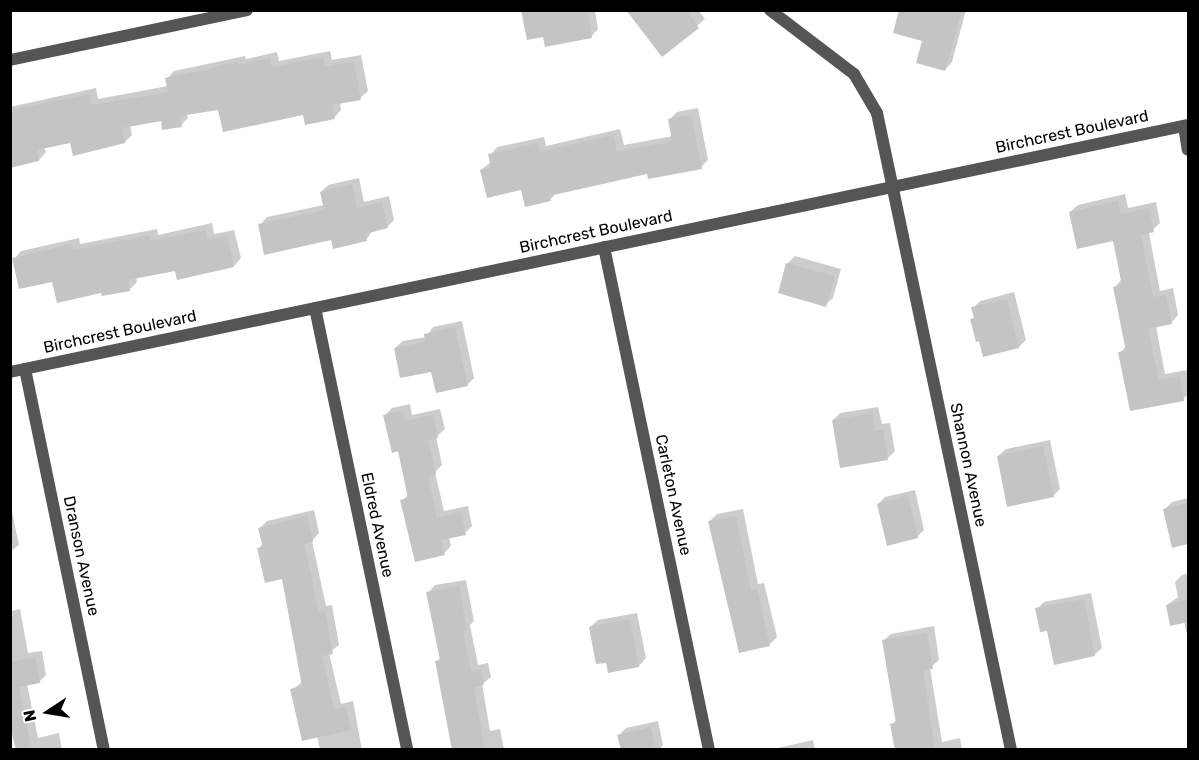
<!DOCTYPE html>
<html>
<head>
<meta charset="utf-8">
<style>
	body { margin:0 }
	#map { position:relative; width:1199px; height:760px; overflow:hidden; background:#fff; font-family:Rubik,sans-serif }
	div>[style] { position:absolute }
	.shadow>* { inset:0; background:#0003 }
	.building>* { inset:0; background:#c4c4c4 }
	.minor>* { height:12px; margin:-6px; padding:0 6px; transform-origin:6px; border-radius:6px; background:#555 }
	span { translate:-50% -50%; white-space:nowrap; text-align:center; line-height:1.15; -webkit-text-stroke:6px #fff; paint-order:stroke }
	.street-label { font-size:16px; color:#000 }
	.frame { position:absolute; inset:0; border:12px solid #000; pointer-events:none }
	.north { position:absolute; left:18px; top:682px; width:60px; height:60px; -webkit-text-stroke:4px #fff; paint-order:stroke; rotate:258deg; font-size:16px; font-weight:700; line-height:24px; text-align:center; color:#000 }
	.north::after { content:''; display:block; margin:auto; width:21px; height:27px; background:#000; clip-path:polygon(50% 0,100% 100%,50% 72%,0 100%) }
</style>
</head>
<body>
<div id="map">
	<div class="shadow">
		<i style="clip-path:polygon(525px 10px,595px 10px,598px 29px,591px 37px,544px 36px)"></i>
		<i style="clip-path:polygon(633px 10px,698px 10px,705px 19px,662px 55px)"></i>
		<i style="clip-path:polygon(900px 10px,966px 10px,952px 62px,945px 70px)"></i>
		<i style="clip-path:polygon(330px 51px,332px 60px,361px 55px,368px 91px,360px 98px,340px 102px,341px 110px,334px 118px,219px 108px,187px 114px,188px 118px,181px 125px,162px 119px,130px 125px,132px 135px,125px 142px,71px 142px,44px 147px,46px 152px,39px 160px,10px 166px,10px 107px,96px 88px,98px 99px,168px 86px,167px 79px,174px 71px,245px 56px,246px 59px,277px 52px,279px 61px)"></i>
		<i style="clip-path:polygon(698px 108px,708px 160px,701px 167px,648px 172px,556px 193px,550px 200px,481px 170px,491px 162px,490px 155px,497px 147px,544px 137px,546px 146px,620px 129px,624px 145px,673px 136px,670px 119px,677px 112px)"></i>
		<i style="clip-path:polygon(359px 178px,364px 202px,389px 196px,394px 220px,387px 227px,373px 230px,366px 240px,332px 239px,260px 225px,267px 217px,324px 205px,321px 192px,328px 185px)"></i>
		<i style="clip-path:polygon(1125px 194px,1128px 208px,1156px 202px,1160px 223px,1149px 233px,1160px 291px,1173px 288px,1178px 315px,1171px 323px,1156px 326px,1165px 374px,1187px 370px,1188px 394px,1183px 399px,1120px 353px,1126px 346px,1114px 288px,1121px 280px,1114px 239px,1070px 212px,1078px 205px)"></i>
		<i style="clip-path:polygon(212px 223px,214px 234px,234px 230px,241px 258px,234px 266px,176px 269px,136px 277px,137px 282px,130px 289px,102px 291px,53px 280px,14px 259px,21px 251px,79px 238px,80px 244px,157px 229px,158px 235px)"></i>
		<i style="clip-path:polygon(795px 256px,841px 269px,833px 298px,825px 305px,780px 292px,788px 263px)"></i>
		<i style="clip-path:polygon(1014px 292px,1026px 340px,1019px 347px,972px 320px,975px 316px,973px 308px,980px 301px)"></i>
		<i style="clip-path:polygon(462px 321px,474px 378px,467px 385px,395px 348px,403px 341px,426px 337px,433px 327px)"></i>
		<i style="clip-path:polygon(410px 404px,412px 415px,440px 409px,445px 429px,436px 437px,442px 465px,435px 472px,444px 511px,468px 506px,472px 526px,465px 533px,449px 537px,451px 546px,444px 553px,402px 501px,409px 494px,399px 450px,385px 415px,392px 408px)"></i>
		<i style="clip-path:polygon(878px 407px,882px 424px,890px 423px,895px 451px,888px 458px,833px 420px,840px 413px)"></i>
		<i style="clip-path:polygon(1050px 440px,1060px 489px,1053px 496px,998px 456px,1006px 449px)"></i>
		<i style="clip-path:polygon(915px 490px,924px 530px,917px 537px,878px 504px,885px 497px)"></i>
		<i style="clip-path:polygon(1188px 498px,1188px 552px,1187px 543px,1165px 509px,1172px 502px)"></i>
		<i style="clip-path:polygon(10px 503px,19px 545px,10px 552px)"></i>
		<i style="clip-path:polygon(743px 509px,758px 584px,764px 583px,777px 637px,770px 644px,740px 651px,709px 522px,717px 514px)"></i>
		<i style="clip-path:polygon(314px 510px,319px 533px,312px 541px,326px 606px,332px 605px,339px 645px,329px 653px,341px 704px,353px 701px,362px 750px,320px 750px,317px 736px,292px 690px,303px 681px,283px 578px,259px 548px,263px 543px,260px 528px,267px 521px)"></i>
		<i style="clip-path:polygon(1188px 573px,1188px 635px,1187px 635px,1184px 622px,1167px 605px,1178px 597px,1175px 582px,1182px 575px)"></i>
		<i style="clip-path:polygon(466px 580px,474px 621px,470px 625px,478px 665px,488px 663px,491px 677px,482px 684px,490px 731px,500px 729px,504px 750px,453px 750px,437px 661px,441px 657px,428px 593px,435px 585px)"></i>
		<i style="clip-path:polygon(1091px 593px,1102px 648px,1094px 655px,1048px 629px,1037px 609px,1044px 602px)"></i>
		<i style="clip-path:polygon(10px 603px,12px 611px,20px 609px,28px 653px,42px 651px,46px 675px,39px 682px,27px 684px,38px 738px,59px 733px,62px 750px,17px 750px,10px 723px)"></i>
		<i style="clip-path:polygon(637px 613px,646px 658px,639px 666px,607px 661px,590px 627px,598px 620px)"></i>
		<i style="clip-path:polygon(934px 626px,939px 660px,930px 668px,942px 742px,960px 738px,962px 750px,897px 750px,892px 724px,897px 719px,883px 641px,891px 634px)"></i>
		<i style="clip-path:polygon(658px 721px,663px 745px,659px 750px,622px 750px,619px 735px,626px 728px)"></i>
		<i style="clip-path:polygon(813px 740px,815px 750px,777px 750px,778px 748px)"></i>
	</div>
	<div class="building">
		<i style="clip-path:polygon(521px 10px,587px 10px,592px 38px,545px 47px,543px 37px,527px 40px)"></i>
		<i style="clip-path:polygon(626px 10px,686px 10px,699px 28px,662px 57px)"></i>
		<i style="clip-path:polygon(899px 10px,962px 10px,945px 71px,916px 63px,922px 41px,893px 33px)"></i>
		<i style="clip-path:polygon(323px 57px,325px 67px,354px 61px,361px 100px,332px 105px,335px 119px,305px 125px,303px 115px,223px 132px,218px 110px,180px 116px,182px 127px,162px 130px,161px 121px,122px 128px,125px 143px,73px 156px,70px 143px,37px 150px,39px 161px,10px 168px,10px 110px,89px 94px,91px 105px,168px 92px,165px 78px,238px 62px,239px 65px,270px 58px,272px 67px)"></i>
		<i style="clip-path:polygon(691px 115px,702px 169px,648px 179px,647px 174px,549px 196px,551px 201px,525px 207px,521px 190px,487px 198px,480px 170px,491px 167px,488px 154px,538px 143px,539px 152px,613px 135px,617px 152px,672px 141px,668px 119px)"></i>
		<i style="clip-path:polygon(352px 184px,357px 208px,382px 202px,388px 228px,365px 234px,367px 241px,333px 249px,331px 240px,264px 255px,258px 224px,324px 210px,320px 192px)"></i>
		<i style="clip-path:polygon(1118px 201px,1121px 214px,1149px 208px,1154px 232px,1141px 235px,1153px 297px,1166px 295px,1172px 324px,1148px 329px,1159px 380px,1180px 376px,1184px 401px,1130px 411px,1118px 352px,1126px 351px,1113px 287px,1122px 285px,1113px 241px,1077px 249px,1069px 212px)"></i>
		<i style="clip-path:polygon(205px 230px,207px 240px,227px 236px,234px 267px,177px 280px,175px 271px,128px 280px,130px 291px,102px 296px,101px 293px,57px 303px,52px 282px,19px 289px,12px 258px,72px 244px,73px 250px,150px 235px,151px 241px)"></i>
		<i style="clip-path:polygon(786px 263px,835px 276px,826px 307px,778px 293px)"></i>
		<i style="clip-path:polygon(1007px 299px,1019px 348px,983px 357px,979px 341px,976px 342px,970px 319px,974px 318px,971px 307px)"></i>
		<i style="clip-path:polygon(455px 327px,468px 386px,436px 393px,431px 372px,400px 378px,394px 348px,425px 342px,424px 334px)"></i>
		<i style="clip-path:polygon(403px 411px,405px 421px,433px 415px,438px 438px,428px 440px,436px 474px,428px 476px,437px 518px,461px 512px,466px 535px,441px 540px,445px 555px,415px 562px,400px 500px,408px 498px,398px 451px,392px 453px,383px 415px)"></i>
		<i style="clip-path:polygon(872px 413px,875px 431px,883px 429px,888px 460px,840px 468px,832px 420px)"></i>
		<i style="clip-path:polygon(1043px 446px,1054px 497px,1007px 507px,997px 456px)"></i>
		<i style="clip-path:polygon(908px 496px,918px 538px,887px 546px,877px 504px)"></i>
		<i style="clip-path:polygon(1188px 503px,1188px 544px,1172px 548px,1163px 509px)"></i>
		<i style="clip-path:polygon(307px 516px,313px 542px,304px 544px,319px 613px,325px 612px,333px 654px,322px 656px,334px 710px,346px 707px,351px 730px,302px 741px,290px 689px,302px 686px,282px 579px,265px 583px,257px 548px,263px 547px,258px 528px)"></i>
		<i style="clip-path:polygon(736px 516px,751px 591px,757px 589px,770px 646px,739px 653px,708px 521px)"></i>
		<i style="clip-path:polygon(459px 586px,467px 630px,463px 631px,471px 671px,481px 669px,484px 685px,474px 687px,485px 750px,452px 750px,435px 661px,440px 660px,426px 592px)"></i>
		<i style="clip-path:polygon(1084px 599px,1095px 656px,1054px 665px,1047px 631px,1040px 632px,1035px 608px)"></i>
		<i style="clip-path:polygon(1188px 599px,1188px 622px,1170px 626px,1166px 605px)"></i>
		<i style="clip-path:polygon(630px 619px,639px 667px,608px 673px,606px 663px,596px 664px,589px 627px)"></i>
		<i style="clip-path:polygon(927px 633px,933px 669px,923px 670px,935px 750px,895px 750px,890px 724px,896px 723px,882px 640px)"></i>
		<i style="clip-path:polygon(35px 657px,40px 683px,19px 687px,32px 750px,16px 750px,10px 726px,10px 662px)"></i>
		<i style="clip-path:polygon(651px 727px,656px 750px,621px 750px,617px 735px)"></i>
	</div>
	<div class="minor">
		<i style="left:770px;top:10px;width:106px;rotate:37.3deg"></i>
		<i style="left:854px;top:74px;width:45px;rotate:59.5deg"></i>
		<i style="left:877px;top:113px;width:651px;rotate:78.12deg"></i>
		<i style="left:10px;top:60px;width:242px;rotate:-11.9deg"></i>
		<i style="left:1184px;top:126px;width:24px;rotate:81deg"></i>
		<i style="left:604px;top:247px;width:514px;rotate:78.21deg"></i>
		<i style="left:315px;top:308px;width:451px;rotate:78.2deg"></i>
		<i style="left:25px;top:369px;width:389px;rotate:78.3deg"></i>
		<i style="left:10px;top:372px;width:1204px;rotate:-11.84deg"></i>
	</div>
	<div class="street-label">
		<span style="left:1072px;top:132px;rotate:-12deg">Birchcrest Boulevard</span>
		<span style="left:596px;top:232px;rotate:-12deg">Birchcrest Boulevard</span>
		<span style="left:120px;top:332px;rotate:-12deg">Birchcrest Boulevard</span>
		<span style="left:968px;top:465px;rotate:78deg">Shannon Avenue</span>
		<span style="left:673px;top:495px;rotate:78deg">Carleton Avenue</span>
		<span style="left:377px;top:525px;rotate:78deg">Eldred Avenue</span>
		<span style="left:81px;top:556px;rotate:78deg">Dranson Avenue</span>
	</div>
	<div class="frame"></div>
	<div class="north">N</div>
</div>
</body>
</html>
